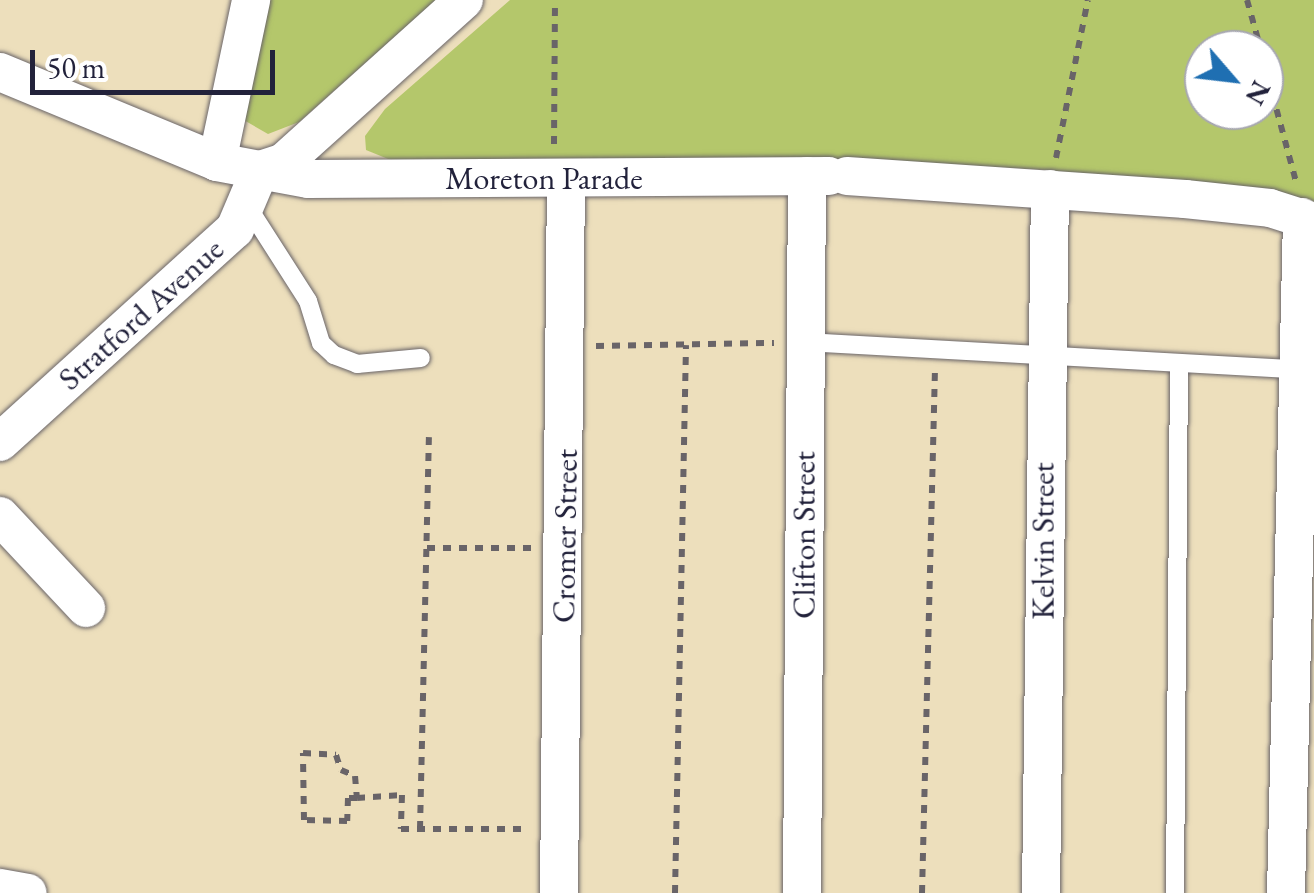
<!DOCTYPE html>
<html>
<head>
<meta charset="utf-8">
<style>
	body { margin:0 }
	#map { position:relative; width:1314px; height:893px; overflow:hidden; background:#eddfbc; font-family:"EB Garamond",serif }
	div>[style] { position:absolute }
	.green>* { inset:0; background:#b4c76b }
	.path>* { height:6px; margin-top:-3px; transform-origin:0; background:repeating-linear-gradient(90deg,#696468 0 8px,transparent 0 16px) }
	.roads { filter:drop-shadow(0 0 2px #696468) drop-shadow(0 0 2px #696468) }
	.service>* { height:18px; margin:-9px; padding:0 9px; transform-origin:9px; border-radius:9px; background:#fff }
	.minor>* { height:38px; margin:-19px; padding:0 19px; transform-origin:19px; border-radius:19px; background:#fff }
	span { translate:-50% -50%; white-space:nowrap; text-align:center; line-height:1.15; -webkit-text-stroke:9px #fff; paint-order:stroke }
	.street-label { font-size:32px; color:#22223b }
	.north { position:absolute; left:1184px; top:30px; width:100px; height:100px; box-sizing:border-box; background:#fff; border:2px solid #a7a7b1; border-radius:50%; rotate:118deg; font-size:28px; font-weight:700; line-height:40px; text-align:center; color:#22223b }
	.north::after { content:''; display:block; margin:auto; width:35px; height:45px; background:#1f6fb2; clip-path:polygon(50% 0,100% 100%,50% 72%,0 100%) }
	.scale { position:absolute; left:30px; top:50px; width:245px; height:45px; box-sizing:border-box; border:5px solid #22223b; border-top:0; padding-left:12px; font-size:30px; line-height:35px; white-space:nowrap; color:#22223b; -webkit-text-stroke:8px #fff; paint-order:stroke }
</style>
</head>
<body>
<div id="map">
	<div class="green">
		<i style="clip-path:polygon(265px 0,436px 0,299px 122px,268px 134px,242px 119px)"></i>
		<i style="clip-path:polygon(evenodd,510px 0,1314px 0,1314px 213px,1272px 200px,1048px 170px,722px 158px,398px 163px,366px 150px,365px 136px,385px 109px,510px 0,1204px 50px,1264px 50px,1264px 110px,1204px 110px,1204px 50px)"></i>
	</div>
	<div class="path">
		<i style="left:1247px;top:0;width:52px;rotate:74.4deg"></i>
		<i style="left:1264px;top:63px;width:123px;rotate:74.9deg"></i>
		<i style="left:554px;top:144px;width:144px;rotate:-89.6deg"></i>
		<i style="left:1056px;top:158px;width:161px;rotate:-78.6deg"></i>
		<i style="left:596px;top:346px;width:178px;rotate:-1deg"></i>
		<i style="left:427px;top:548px;width:104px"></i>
		<i style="left:357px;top:798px;width:9px;rotate:180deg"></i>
		<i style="left:348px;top:798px;width:23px;rotate:92deg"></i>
		<i style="left:347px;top:821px;width:43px;rotate:-178.7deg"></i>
		<i style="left:304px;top:820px;width:67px;rotate:-90.9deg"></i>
		<i style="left:303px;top:753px;width:33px;rotate:3deg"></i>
		<i style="left:336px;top:755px;width:16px;rotate:72deg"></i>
		<i style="left:341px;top:770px;width:15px;rotate:23deg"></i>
		<i style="left:355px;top:776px;width:22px;rotate:85deg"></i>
		<i style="left:357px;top:798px;width:45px;rotate:-3.8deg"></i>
		<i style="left:402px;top:795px;width:34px;rotate:92deg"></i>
		<i style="left:401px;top:829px;width:126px"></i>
		<i style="left:420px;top:829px;width:392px;rotate:-88.7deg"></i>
		<i style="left:675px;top:893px;width:548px;rotate:-88.85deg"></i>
		<i style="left:922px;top:893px;width:524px;rotate:-88.58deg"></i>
	</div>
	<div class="roads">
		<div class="service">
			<i style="left:246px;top:204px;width:115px;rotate:57.4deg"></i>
			<i style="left:308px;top:301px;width:44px;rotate:72.8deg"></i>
			<i style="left:321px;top:343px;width:18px;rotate:43deg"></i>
			<i style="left:334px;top:355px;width:25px;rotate:21deg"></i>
			<i style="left:357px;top:364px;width:64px;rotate:-5.4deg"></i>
			<i style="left:805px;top:342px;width:490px;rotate:3.2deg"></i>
			<i style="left:1175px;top:893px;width:528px;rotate:-89.57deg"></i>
		</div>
		<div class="minor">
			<i style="left:0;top:72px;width:235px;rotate:22.5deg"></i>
			<i style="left:217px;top:162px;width:93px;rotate:10.6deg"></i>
			<i style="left:308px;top:179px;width:521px;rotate:-0.33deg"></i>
			<i style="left:217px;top:162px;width:166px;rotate:-78.1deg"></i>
			<i style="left:260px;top:170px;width:25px;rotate:-18deg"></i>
			<i style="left:284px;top:162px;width:242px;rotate:-42deg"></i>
			<i style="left:847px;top:176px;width:339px;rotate:3.9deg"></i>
			<i style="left:1185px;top:199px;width:85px;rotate:6deg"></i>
			<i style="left:1270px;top:208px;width:46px;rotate:17.7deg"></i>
			<i style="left:0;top:442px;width:317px;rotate:-42.2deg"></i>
			<i style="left:235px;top:229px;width:64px;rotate:-67deg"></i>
			<i style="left:0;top:516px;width:126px;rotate:46.9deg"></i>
			<i style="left:0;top:888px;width:28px;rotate:10deg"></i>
			<i style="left:559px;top:893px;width:715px;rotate:-89.44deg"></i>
			<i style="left:802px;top:893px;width:717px;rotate:-89.6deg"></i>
			<i style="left:1041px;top:893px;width:704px;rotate:-89.27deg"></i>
			<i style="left:1286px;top:893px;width:676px;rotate:-88.64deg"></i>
		</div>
	</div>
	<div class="street-label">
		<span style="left:544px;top:178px">Moreton Parade</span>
		<span style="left:141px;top:314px;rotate:-42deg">Stratford Avenue</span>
		<span style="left:804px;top:535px;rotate:-90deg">Clifton Street</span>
		<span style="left:565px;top:536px;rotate:-89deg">Cromer Street</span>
		<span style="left:1043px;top:541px;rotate:-90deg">Kelvin Street</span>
	</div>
	<div class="north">N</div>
	<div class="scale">50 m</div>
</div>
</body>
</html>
